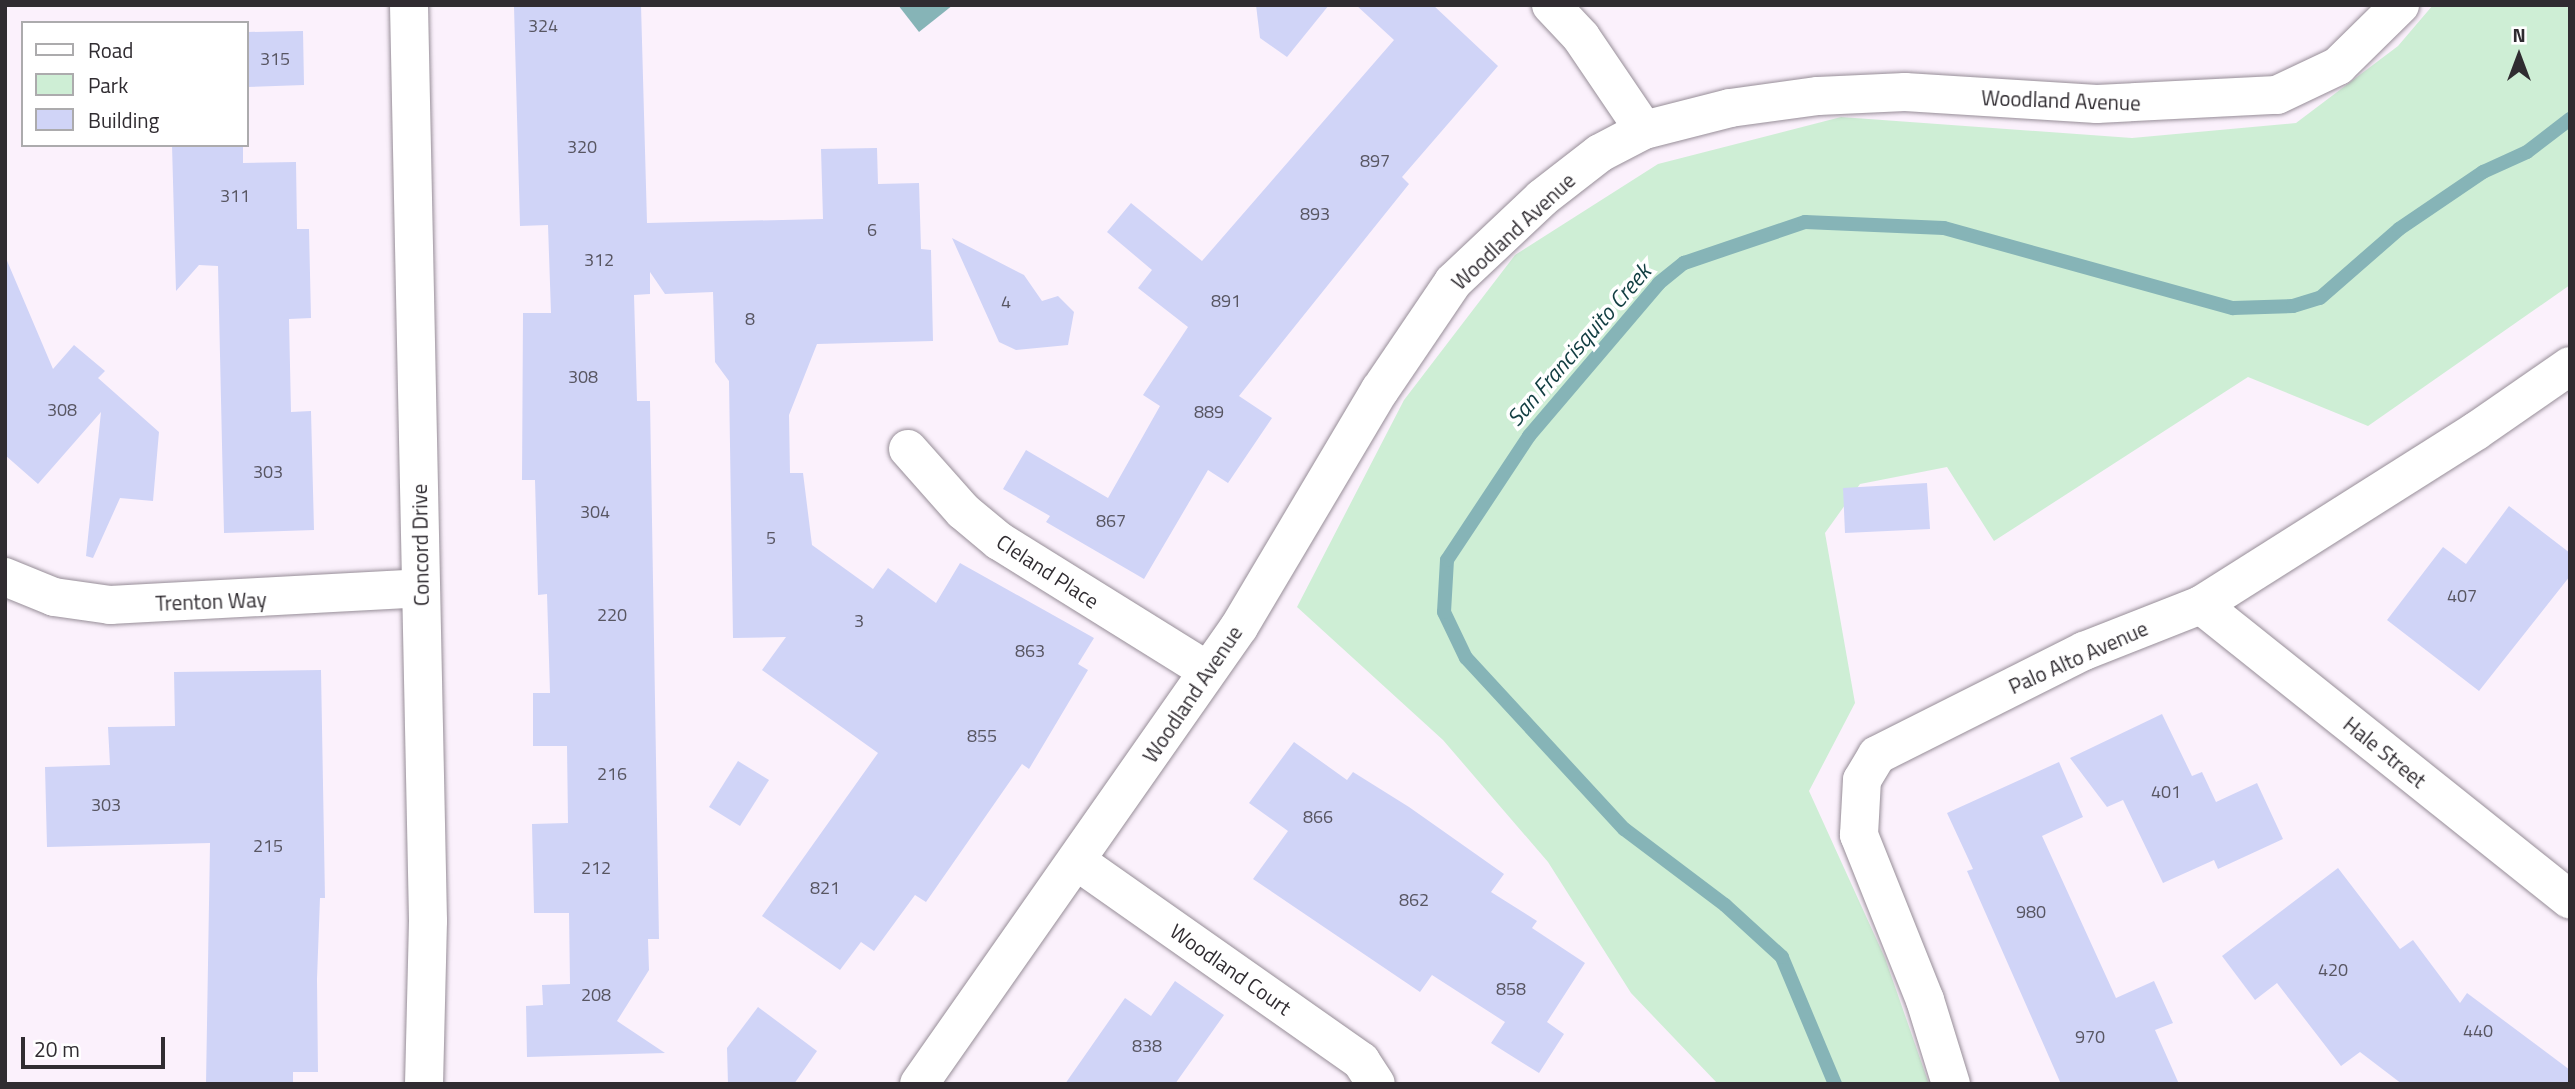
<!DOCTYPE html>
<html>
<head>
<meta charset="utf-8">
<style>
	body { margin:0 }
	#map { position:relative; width:2575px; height:1089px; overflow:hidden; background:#fbf1fc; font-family:"Titillium Web",sans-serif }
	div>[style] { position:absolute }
	.green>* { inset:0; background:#ceeed5 }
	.water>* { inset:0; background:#86b4b7 }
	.stream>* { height:14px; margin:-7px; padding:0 7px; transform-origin:7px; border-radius:7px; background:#86b4b7 }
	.building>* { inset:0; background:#d0d4f7 }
	.roads { filter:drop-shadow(0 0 2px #978e98) drop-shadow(0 0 2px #978e98) }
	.street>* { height:38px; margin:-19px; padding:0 19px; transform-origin:19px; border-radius:19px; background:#fff }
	span { translate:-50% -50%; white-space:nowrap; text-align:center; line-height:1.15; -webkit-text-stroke:7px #fff; paint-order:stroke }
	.number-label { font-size:18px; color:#585662 }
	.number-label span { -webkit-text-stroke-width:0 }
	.street-label { font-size:21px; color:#302c31 }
	.water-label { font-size:23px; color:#113d41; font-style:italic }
	.frame { position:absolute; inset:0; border:7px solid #302c31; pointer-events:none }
	.legend { position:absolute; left:21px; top:21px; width:228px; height:126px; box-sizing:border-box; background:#fff; border:2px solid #acabad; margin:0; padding:9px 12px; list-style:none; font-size:21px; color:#302c31 }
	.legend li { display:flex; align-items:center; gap:14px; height:35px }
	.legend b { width:35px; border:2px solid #acabad }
	.north { position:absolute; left:2484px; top:21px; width:70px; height:70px; -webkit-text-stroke:5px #fff; paint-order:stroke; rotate:0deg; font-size:19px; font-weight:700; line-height:28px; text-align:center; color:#302c31 }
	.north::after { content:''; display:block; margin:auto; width:24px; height:32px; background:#302c31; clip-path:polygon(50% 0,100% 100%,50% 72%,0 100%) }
	.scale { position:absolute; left:21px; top:1037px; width:144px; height:32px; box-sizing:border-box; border:4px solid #302c31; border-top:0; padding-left:9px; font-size:21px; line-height:24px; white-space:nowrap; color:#302c31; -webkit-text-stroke:5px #fff; paint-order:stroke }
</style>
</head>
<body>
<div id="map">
	<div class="green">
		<i style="clip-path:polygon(2433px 5px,2570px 5px,2570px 285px,2368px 426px,2248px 377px,1994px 541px,1947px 467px,1860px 484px,1825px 533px,1855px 703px,1809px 791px,1885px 958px,1929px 1084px,1718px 1084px,1631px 993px,1548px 862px,1443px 740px,1297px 607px,1404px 400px,1515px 255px,1658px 164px,1841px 117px,2132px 138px,2296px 123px,2398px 46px)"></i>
	</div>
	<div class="water">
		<i style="clip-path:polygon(898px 5px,953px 5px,919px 32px)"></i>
	</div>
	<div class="stream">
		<i style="left:1835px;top:1084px;width:138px;rotate:-112.7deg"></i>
		<i style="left:1782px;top:957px;width:77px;rotate:-137.6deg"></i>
		<i style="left:1725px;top:905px;width:126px;rotate:-143deg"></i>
		<i style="left:1624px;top:829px;width:233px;rotate:-132.7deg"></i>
		<i style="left:1466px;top:658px;width:51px;rotate:-115.6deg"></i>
		<i style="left:1444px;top:612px;width:52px;rotate:-86.7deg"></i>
		<i style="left:1447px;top:560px;width:149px;rotate:-56.5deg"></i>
		<i style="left:1529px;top:436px;width:201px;rotate:-49.6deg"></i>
		<i style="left:1659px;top:283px;width:32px;rotate:-39deg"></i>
		<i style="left:1684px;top:263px;width:128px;rotate:-18.7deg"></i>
		<i style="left:1805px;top:222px;width:139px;rotate:2.5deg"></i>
		<i style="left:1944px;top:228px;width:300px;rotate:15.5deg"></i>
		<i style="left:2233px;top:308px;width:60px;rotate:-1.9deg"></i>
		<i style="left:2293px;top:306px;width:28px;rotate:-17deg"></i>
		<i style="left:2320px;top:298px;width:105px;rotate:-41.1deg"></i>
		<i style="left:2399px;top:229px;width:102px;rotate:-34.2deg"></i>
		<i style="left:2483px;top:172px;width:48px;rotate:-24.4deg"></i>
		<i style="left:2527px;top:152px;width:54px;rotate:-37.5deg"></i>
	</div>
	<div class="building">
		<i style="clip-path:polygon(641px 5px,647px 223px,823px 219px,821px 149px,877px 148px,878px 184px,919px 183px,921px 249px,931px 250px,933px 341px,817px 344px,789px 415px,790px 473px,803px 473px,812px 545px,873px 589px,888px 568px,936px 603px,960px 563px,1094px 638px,1078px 664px,1088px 670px,1029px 769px,1022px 764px,926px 902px,915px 895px,874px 951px,861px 942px,840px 970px,762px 916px,878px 753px,762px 670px,786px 637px,733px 638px,729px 381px,715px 362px,713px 292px,665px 294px,650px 272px,650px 294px,634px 295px,637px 401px,650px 401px,659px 939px,648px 939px,649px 970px,617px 1021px,665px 1053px,527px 1057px,526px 1006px,543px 1005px,542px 985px,570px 984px,569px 913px,534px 913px,532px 824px,568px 823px,567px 746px,533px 746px,533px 693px,550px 693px,547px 594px,538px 595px,535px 480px,522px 480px,523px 313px,551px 313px,548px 225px,520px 226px,514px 7px)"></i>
		<i style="clip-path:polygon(1256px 5px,1329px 5px,1287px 57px,1260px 38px)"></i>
		<i style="clip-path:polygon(1356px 5px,1433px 5px,1498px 66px,1402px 177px,1409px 184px,1239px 396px,1272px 418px,1228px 483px,1208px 470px,1144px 579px,1046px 522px,1050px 516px,1003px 489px,1026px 450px,1108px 498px,1160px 406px,1143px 395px,1188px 327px,1138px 288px,1152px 270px,1107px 232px,1131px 203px,1202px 261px,1394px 40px)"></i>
		<i style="clip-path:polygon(303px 31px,304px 85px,247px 87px,247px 32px)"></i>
		<i style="clip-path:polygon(172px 145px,243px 145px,243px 163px,296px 162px,297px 229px,309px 229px,311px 318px,289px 319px,291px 412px,311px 411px,314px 530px,224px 533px,218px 266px,199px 265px,176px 291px)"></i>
		<i style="clip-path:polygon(952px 238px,1024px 275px,1042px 301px,1058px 296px,1074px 312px,1068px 345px,1016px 350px,999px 342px)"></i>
		<i style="clip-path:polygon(5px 256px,53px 369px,74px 345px,105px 371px,98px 378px,159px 432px,153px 501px,120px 498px,93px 558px,86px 556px,101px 412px,38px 484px,5px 455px)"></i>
		<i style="clip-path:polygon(1927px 483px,1930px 529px,1845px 533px,1843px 488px)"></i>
		<i style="clip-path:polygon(2509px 506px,2570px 553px,2570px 576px,2479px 691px,2387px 620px,2443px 547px,2466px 564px)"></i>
		<i style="clip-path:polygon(321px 670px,325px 898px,320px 898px,317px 979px,318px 1072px,293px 1072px,293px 1084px,206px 1084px,210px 843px,47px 847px,45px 767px,110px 765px,108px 727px,175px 726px,174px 672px)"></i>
		<i style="clip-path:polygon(2162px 714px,2192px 776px,2202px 772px,2216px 802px,2257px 783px,2283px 839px,2218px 869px,2214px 860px,2163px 883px,2123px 800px,2107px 807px,2070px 758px)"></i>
		<i style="clip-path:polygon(1294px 742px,1347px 780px,1353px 772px,1409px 807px,1504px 874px,1491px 892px,1537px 921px,1532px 928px,1585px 963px,1547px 1022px,1564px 1034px,1539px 1073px,1491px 1043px,1505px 1022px,1432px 975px,1420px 992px,1253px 879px,1288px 831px,1249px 803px)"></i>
		<i style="clip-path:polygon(738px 761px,769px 780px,740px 826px,709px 807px)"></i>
		<i style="clip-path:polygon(2059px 762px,2083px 817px,2042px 836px,2116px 998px,2154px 981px,2173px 1023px,2155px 1030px,2179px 1084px,2061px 1084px,1967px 871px,1973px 869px,1947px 813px)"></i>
		<i style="clip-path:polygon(2338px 868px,2400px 949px,2413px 940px,2460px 1003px,2467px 993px,2570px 1070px,2570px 1084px,2402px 1084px,2360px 1052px,2341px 1066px,2277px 983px,2255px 1000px,2222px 956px)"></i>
		<i style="clip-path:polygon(1175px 981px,1224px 1015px,1175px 1084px,1065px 1084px,1125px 998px,1151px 1016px)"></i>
		<i style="clip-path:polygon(758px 1007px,817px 1051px,794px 1084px,728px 1084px,727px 1048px)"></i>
	</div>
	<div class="roads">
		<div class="street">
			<i style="left:409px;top:5px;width:916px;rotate:88.81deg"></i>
			<i style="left:428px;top:921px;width:163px;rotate:91.4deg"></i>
			<i style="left:1551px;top:5px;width:44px;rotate:46.8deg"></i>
			<i style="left:1581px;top:37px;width:112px;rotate:55.9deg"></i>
			<i style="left:908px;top:449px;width:83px;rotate:48.4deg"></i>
			<i style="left:963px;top:511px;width:47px;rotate:39.8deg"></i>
			<i style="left:999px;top:541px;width:244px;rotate:31.9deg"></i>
			<i style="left:5px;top:577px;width:53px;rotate:22.2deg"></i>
			<i style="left:54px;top:597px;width:57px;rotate:8.1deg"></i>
			<i style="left:110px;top:605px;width:311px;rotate:-3.1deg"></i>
			<i style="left:2201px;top:605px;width:472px;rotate:38.6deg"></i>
			<i style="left:1078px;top:862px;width:346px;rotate:35.1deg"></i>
			<i style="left:1361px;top:1061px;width:27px;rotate:57deg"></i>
			<i style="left:919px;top:1084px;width:558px;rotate:-55deg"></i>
			<i style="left:1239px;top:627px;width:276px;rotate:-59.3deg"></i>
			<i style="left:1380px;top:390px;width:130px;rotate:-55.9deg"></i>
			<i style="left:1453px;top:282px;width:122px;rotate:-43.3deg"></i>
			<i style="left:1542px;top:198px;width:73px;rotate:-37.8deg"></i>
			<i style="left:1600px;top:153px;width:50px;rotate:-27.6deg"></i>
			<i style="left:1644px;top:130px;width:89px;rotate:-14.3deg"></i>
			<i style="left:1730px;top:108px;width:89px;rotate:-7.8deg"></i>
			<i style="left:1818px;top:96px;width:87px;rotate:-2.6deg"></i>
			<i style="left:1905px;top:92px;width:192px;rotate:3.6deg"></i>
			<i style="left:2097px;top:104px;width:180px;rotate:-2.9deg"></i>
			<i style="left:2277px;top:95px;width:68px;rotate:-25.4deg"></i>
			<i style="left:2338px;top:66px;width:87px;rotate:-44.5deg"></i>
			<i style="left:1951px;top:1084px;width:88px;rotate:-107.2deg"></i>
			<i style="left:1925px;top:1000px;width:178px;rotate:-111.8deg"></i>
			<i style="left:1859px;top:835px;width:55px;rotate:-86.9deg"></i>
			<i style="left:1862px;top:780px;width:29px;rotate:-59deg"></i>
			<i style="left:1877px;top:755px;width:232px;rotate:-26.7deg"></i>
			<i style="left:2084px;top:651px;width:126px;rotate:-21.5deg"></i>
			<i style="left:2201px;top:605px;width:325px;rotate:-32.3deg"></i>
			<i style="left:2476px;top:431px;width:114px;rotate:-34.7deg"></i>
		</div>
	</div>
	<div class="number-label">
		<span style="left:543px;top:26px">324</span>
		<span style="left:275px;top:59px">315</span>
		<span style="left:582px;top:147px">320</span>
		<span style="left:1375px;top:161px">897</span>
		<span style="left:235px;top:196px">311</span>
		<span style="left:1315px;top:214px">893</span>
		<span style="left:872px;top:230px">6</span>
		<span style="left:599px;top:260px">312</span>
		<span style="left:1226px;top:301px">891</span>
		<span style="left:1006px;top:302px">4</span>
		<span style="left:750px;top:319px">8</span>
		<span style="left:583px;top:377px">308</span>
		<span style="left:62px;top:410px">308</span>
		<span style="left:1209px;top:412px">889</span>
		<span style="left:268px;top:472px">303</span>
		<span style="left:595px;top:512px">304</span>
		<span style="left:1111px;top:521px">867</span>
		<span style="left:771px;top:538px">5</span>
		<span style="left:2462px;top:596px">407</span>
		<span style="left:612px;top:615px">220</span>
		<span style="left:859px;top:621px">3</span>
		<span style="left:1030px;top:651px">863</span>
		<span style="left:982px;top:736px">855</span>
		<span style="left:612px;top:774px">216</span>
		<span style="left:2166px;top:792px">401</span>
		<span style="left:106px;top:805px">303</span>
		<span style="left:1318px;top:817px">866</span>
		<span style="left:268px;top:846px">215</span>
		<span style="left:596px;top:868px">212</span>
		<span style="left:825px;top:888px">821</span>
		<span style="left:1414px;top:900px">862</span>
		<span style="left:2031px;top:912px">980</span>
		<span style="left:2333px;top:970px">420</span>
		<span style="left:1511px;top:989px">858</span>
		<span style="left:596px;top:995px">208</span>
		<span style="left:2478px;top:1031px">440</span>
		<span style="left:2090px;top:1037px">970</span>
		<span style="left:1147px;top:1046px">838</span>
	</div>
	<div class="street-label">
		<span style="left:2061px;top:100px;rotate:2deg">Woodland Avenue</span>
		<span style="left:1513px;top:231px;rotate:-43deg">Woodland Avenue</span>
		<span style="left:420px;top:545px;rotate:-91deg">Concord Drive</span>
		<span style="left:1048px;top:571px;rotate:33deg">Cleland Place</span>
		<span style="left:211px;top:601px;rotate:-2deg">Trenton Way</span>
		<span style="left:2078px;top:657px;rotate:-24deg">Palo Alto Avenue</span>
		<span style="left:1192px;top:694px;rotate:-56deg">Woodland Avenue</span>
		<span style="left:2385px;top:752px;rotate:39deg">Hale Street</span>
		<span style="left:1231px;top:969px;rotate:35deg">Woodland Court</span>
	</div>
	<div class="water-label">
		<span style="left:1579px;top:345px;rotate:-49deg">San Francisquito Creek</span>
	</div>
	<div class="frame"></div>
	<ul class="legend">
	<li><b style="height:9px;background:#fff"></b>Road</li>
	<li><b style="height:19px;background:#ceeed5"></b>Park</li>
	<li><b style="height:19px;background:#d0d4f7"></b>Building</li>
	</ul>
	<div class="north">N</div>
	<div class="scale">20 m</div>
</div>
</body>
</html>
